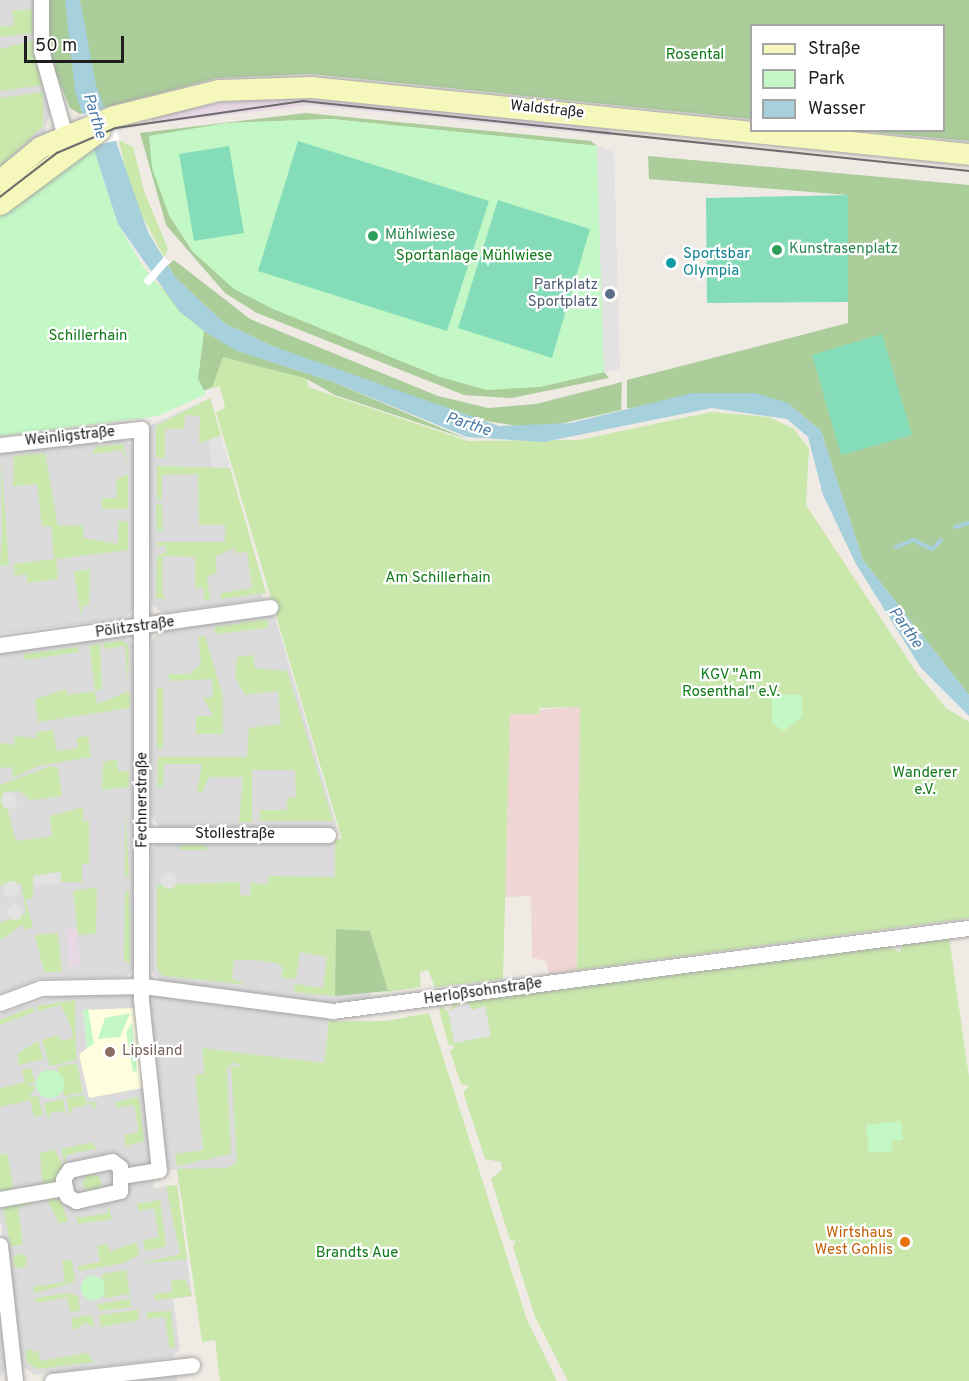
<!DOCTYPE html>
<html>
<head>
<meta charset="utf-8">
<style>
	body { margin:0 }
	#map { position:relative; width:969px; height:1381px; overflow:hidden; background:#efebe4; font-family:Overpass,sans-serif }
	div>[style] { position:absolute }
	.residential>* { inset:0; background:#dcdbdb }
	.commercial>* { inset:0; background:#efd5d4 }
	.industrial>* { inset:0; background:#e8d7e5 }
	.education>* { inset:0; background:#fefede }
	.grass>* { inset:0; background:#cae8ac }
	.round { border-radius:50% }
	.forest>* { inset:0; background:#aacd9a }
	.park>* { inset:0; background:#c3f8c6 }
	.pitch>* { inset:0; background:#85dcb9 }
	.parking>* { inset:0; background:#e2e2e2 }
	.water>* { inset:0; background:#a6d0db }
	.pier>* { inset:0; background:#fff }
	.stream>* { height:4px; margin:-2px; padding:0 2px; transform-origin:2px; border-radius:2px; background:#a6d0db }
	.roads { filter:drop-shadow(0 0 2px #a5a5a5) drop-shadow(0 0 2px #a5a5a5) }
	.minor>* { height:15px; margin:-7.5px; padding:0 7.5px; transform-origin:7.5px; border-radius:7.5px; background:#fff }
	.secondary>* { height:21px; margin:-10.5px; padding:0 10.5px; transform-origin:10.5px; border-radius:10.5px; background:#f5f8ba }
	.tram>* { height:1.5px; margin:-0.75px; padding:0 0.75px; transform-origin:0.75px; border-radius:0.75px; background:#6c6c6c }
	.dots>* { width:16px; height:16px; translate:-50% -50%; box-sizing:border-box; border:3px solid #fff; border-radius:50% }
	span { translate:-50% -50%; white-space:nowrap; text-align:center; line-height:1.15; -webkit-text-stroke:4.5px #fff; paint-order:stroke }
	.park-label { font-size:15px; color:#0f7a17 }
	.street-label { font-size:15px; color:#1e1e1e }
	.leisure-label { font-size:15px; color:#27864d }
	.left { translate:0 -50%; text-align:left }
	.culture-label { font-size:15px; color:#0d838f }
	.service-label { font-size:15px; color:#4e5e75 }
	.right { translate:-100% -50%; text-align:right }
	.education-label { font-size:15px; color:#785e54 }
	.food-label { font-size:15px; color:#c56008 }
	.water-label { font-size:16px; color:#4a78a3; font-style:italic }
	.legend { position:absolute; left:750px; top:24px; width:195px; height:108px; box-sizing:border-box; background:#fff; border:2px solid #a5a5a5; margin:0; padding:8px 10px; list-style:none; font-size:18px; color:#1e1e1e }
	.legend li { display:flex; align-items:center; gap:12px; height:30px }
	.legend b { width:30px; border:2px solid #a5a5a5 }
	.scale { position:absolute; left:24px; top:36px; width:100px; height:27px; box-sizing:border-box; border:3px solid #1e1e1e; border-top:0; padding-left:8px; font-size:18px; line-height:21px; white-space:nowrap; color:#1e1e1e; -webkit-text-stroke:4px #fff; paint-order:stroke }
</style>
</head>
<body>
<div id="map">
	<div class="residential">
		<i style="clip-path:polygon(0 0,36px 0,51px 109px,43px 137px,0 174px)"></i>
		<i style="clip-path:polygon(210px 398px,263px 599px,162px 613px,151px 603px,149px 426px)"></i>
		<i style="clip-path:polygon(122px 438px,134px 448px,134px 608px,124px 618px,0 634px,0 452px)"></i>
		<i style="clip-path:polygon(274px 613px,337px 828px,159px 827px,151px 815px,151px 643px,159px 631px)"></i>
		<i style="clip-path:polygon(122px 635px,134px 644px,136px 967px,125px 977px,37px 979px,0 993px,0 652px)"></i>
		<i style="clip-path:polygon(161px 839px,340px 839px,365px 924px,371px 999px,328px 1003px,160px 981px,152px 971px,151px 850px)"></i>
		<i style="clip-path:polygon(135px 993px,154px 1188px,177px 1185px,192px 1296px,173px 1299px,180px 1349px,171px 1358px,35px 1375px,22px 1366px,0 1217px,0 1014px,58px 995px)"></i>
		<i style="clip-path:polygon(147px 994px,329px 1016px,323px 1074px,257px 1177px,179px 1188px,177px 1170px,164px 1170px)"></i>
		<i style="clip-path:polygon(0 1311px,7px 1366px,0 1377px)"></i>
		<i style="clip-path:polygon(176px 1371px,177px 1381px,100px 1381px)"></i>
	</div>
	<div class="commercial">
		<i style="clip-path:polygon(580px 706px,577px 970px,550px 975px,546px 962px,532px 957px,531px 896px,505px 897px,510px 713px)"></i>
	</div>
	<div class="industrial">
		<i style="clip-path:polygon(285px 94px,611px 124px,610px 136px,310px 105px,152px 124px,151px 113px)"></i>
		<i style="clip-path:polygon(77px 929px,80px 966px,70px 967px,66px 930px)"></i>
	</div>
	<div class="education">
		<i style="clip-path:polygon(136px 1008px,142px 1088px,89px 1098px,79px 1055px,87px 1048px,83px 1010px)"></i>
	</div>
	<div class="grass">
		<i style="clip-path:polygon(32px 9px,33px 33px,0 37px,0 27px,14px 25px,12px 11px)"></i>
		<i style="clip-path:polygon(34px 40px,42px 85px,0 91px,0 49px)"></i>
		<i style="clip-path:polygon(43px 92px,43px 126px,0 167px,0 98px)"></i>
		<i style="clip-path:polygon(119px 140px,133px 147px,144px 191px,168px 249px,164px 257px,131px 194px)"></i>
		<i style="clip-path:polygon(156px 282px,204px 331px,307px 378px,308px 387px,468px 441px,579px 440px,711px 412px,769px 417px,794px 429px,809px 449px,806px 505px,917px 673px,946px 708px,969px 722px,969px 918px,577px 970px,580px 707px,539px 708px,539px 714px,510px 714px,503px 979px,435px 987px,428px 970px,420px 972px,421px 987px,388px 992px,370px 931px,336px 929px,335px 996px,294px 992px,295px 984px,323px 988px,327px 957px,300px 952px,296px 979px,281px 977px,283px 967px,277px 963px,253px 960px,234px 960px,232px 979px,247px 985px,163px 976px,157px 969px,157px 885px,240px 882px,240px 895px,250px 896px,251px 882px,268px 885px,269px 876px,335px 877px,335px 840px,342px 839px,216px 412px,225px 408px,221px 391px,219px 386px,203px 391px,150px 287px)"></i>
		<i style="clip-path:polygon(210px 398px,221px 436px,199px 443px,200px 416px,185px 415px,184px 429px,165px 429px,165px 458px,156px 457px,156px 426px)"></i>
		<i style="clip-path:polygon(123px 444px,128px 469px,122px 450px,93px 454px,95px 447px)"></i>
		<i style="clip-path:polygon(45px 453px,58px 526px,83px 525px,84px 538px,118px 544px,118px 521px,128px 522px,128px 550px,56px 559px,58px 579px,27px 583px,26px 574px,15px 576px,14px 564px,54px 559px,51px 526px,42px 526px,37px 484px,13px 486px,14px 456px)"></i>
		<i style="clip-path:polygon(1px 458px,9px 565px,0 566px,2px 537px)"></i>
		<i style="clip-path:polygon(157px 466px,230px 468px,266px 593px,221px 599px,221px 593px,252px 588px,247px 552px,236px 553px,234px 548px,215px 557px,217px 572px,207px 577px,210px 600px,204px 601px,203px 587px,195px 588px,195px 557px,163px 556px,162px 594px,167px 599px,156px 598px,157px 556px,166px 552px,165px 545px,157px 547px,157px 542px,225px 542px,225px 525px,199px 525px,198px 474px,162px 475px,162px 500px,157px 499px)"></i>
		<i style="clip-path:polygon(128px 474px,128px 509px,102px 509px,102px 498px,117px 498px,116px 480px)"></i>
		<i style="clip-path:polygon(156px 504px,162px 505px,163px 531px,157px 531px)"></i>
		<i style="clip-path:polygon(90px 569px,89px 605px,82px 606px,81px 617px,74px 572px)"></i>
		<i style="clip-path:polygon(267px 619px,268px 628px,215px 634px,214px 627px)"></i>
		<i style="clip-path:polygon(205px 636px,223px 697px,223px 734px,196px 734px,196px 716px,213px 716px,203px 698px,213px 697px,212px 679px,170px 681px,168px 674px,190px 674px,201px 664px,198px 637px)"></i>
		<i style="clip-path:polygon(123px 641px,129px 646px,128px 685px,125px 646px,104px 649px,103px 643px)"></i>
		<i style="clip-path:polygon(100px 644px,102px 689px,95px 690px,89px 645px)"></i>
		<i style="clip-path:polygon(78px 647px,79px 652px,25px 660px,24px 654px)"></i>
		<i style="clip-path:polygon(253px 655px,255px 668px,287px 671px,333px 821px,260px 821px,260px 810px,287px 810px,287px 798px,296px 797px,295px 770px,252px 770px,252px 822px,239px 822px,243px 777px,209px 777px,202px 793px,197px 792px,202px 764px,164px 764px,163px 787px,157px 787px,158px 757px,247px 757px,249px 728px,281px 724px,278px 691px,245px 695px,235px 677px,237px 657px)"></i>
		<i style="clip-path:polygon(157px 688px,163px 688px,163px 747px,157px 749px)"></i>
		<i style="clip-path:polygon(66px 689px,67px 695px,95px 691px,97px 704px,129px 691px,130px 708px,38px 722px,35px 699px)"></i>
		<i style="clip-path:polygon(53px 730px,57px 751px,78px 748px,76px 738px,88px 736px,91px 757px,38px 766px,13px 778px,12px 767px,0 768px,0 743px,15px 745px,14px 736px,37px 738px,36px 732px)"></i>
		<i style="clip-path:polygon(117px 759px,118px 771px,129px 771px,129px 787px,102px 790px,103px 762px)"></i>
		<i style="clip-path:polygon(51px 766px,58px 768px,62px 796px,31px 800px,19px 791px,3px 792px,16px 841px,52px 836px,50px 816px,83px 807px,83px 821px,89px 821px,89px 864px,82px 864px,82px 882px,61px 882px,60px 872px,33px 876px,33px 898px,25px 900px,33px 927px,25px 930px,22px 925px,0 940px,0 923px,26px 913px,21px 883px,0 885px,0 785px)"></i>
		<i style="clip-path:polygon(125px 807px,129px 876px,124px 877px,125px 874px)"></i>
		<i style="clip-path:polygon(180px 845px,206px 845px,207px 850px,180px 850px)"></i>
		<i style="clip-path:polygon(97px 887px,96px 934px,78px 935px,73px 891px)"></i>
		<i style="clip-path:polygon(125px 891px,129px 891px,130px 965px,124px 960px)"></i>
		<i style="clip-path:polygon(58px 933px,62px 972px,44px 972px,35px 935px)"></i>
		<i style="clip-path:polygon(949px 937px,969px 1077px,969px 1381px,568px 1381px,535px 1317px,513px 1247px,516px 1241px,510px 1240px,491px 1179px,502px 1170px,501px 1162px,485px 1159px,463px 1092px,469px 1086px,461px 1084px,450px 1051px,455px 1047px,448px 1044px,438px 1005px,448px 1011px,455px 1003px,485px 998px,887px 946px,900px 952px,903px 944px)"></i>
		<i style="clip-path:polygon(75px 1000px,76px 1060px,50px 1066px,42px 1040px,58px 1035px,61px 1041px,73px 1038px,72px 1030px,61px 1005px,38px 1011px,37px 1006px)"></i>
		<i style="clip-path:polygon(33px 1007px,34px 1012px,0 1025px,0 1020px)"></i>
		<i style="clip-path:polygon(429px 1013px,527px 1320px,557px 1381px,220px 1381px,215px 1340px,202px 1342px,177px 1169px,227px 1168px,237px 1162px,231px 1067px,242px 1066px,234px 1062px,227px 1069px,231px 1154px,177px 1166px,175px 1154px,203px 1150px,195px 1075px,204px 1074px,202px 1048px,324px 1063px,329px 1021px,386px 1021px)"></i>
		<i style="clip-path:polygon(38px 1041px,43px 1059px,19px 1065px,17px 1054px)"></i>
		<i style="clip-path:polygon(77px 1063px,83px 1092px,64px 1096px,57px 1067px)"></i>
		<i style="clip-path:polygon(31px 1068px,35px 1083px,26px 1085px,36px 1087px,29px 1097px,38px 1096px,43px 1115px,34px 1117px,30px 1100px,0 1107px,0 1088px,25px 1082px,22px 1070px)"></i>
		<i style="clip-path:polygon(84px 1095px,86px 1103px,95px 1102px,96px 1111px,91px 1104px,72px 1108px,70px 1116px,66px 1098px)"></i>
		<i style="clip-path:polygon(139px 1097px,144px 1141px,126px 1146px,124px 1135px,139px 1132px,134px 1105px,117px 1108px,116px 1102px)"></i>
		<i style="clip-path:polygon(63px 1099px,66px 1116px,61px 1111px,50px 1113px,48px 1120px,44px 1103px)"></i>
		<i style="clip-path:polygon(93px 1142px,100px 1158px,95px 1149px,66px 1155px,65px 1165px,61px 1149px)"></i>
		<i style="clip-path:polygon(55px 1150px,63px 1167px,56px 1182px,43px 1188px,40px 1153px)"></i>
		<i style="clip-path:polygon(7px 1153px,14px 1188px,33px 1188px,0 1193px,0 1155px)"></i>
		<i class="round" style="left:83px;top:1174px;width:18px;height:18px"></i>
		<i style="clip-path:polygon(177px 1185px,187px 1259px,139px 1264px,180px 1254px,166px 1186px)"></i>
		<i style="clip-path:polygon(45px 1196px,60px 1199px,68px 1222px,59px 1223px)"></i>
		<i style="clip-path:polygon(160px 1200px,166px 1246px,145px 1251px,143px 1240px,159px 1237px,154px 1208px,138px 1211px,137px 1204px)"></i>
		<i style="clip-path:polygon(17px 1201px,34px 1204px,18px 1207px,23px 1244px,11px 1247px,3px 1208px)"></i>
		<i style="clip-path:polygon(107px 1202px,112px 1219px,78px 1224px,75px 1207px,78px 1218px,108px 1213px)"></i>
		<i style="clip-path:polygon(136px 1242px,140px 1254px,125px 1263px,79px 1271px,78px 1266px,100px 1262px,97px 1246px,108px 1244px,110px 1252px)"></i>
		<i class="round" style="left:13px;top:1254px;width:14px;height:14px"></i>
		<i style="clip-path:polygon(72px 1260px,75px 1282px,34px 1293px,33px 1287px,65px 1282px,62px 1261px)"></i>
		<i style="clip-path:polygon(126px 1270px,130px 1294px,105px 1298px,102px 1274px)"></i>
		<i style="clip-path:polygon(185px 1279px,192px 1296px,155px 1300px,154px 1294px,172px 1292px,171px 1281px)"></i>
		<i style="clip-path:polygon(67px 1293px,78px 1296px,80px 1311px,70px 1312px,67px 1297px,36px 1303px,35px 1298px)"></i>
		<i style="clip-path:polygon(130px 1299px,131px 1307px,99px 1311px,97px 1304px)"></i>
		<i style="clip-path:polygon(138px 1310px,139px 1320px,101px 1327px,99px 1315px)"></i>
		<i style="clip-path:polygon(171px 1311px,175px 1347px,169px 1348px,165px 1317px,148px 1319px,147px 1312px)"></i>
		<i style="clip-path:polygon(92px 1315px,94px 1328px,87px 1323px,73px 1330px,71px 1318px)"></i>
		<i style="clip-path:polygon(32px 1349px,35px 1353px,38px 1349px,40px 1361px,87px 1353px,93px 1362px,38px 1369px,27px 1363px,26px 1350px)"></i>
	</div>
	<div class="forest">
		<i style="clip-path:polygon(46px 0,969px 0,969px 141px,862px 131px,944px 130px,944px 26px,752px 26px,751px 119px,311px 74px,217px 78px,80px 114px,70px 108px,51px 61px)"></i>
		<i style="clip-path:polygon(306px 113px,591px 141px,597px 146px,331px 119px,228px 123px,150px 136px,169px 215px,193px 252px,539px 387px,604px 372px,609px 378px,512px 398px,464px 395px,257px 313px,225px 293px,166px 225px,140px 133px)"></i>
		<i style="clip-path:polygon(648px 156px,969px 185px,969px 695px,863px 560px,821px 431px,788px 403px,627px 408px,627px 380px,848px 323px,848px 195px,649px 179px)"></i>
		<i style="clip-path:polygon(174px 260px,250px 319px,438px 396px,488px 408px,536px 404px,622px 382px,621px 410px,537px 429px,460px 417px,272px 346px,224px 323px,175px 277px,168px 265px)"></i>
		<i style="clip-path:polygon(204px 331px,237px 351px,331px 381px,467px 439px,335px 395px,305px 378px,223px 357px,212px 387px,203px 391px,198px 378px)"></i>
		<i style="clip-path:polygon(336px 929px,370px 931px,388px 991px,335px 996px)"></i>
	</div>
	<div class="park">
		<i style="clip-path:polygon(331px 119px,597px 146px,604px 372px,539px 387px,487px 390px,440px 377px,273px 309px,234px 289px,193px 252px,169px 215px,152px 168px,149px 136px,227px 123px)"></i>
		<i style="clip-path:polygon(88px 146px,94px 149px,118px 224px,142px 265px,179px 311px,204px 331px,198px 379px,206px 394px,158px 416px,0 436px,0 213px)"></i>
		<i style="clip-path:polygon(772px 695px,802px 695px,802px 716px,784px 731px,772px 723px)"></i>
		<i style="clip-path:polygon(88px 1009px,94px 1044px,87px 1048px,83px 1010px)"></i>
		<i style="clip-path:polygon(130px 1013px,120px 1037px,98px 1039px,105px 1018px)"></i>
		<i style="clip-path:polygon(132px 1023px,137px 1071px,133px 1072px,126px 1032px)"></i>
		<i class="round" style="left:36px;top:1070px;width:28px;height:28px"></i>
		<i style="clip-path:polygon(901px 1121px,903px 1140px,891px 1141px,892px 1151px,869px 1153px,866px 1125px)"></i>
		<i class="round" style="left:81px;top:1276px;width:24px;height:24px"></i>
	</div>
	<div class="pitch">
		<i style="clip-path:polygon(298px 141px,489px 201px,447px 331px,258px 271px)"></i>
		<i style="clip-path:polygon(229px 146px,244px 233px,194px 241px,179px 154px)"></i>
		<i style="clip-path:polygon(848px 195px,848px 302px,707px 303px,706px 198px)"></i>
		<i style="clip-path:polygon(498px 200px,590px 229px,552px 358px,458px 328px)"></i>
		<i style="clip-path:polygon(882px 334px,912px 435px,841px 455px,812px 355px)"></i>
	</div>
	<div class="parking">
		<i style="clip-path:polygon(597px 146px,614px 152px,620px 369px,604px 372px)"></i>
		<i style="clip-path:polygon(221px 436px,230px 468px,212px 467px,209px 439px)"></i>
		<i class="round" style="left:1px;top:793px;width:16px;height:16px"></i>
		<i style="clip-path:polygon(60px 872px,61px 882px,34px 886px,33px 876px)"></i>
		<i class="round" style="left:161px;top:873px;width:16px;height:16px"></i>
		<i class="round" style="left:3px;top:881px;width:16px;height:16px"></i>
		<i class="round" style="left:7px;top:904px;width:16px;height:16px"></i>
		<i style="clip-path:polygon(467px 1001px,472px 1010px,485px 1006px,491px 1036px,454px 1043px,448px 1011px)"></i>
	</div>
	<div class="water">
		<i style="clip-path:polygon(65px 0,80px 0,96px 85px,148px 232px,175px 277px,224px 323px,272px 346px,499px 426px,571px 423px,692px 393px,756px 393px,788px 403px,821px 431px,863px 560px,969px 695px,969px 716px,921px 668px,856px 564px,823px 495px,808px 437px,787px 419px,712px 408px,544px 442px,467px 437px,331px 381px,237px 351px,204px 331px,179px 311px,118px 224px,75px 91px)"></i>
	</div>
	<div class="pier">
		<i style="clip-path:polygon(111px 106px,119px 140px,89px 147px,80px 115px)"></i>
		<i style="clip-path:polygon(164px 257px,170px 262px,149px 286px,143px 281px)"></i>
	</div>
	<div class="stream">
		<i style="left:955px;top:527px;width:15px;rotate:-16deg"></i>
		<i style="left:896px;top:547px;width:18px;rotate:-22deg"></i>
		<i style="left:913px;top:540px;width:21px;rotate:25deg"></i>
		<i style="left:932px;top:549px;width:13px;rotate:-45deg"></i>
	</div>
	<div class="roads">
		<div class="minor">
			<i style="left:41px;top:0;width:50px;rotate:90deg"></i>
			<i style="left:41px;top:50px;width:86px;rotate:74.5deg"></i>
			<i style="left:0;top:445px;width:142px;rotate:-6.5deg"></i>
			<i style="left:141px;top:429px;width:571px;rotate:90deg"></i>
			<i style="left:141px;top:1000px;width:171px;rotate:84deg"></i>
			<i style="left:159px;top:1170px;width:37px;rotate:171deg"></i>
			<i style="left:0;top:645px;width:273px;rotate:-8deg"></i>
			<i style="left:143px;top:835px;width:185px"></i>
			<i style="left:0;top:1003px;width:44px;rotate:-20.1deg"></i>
			<i style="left:41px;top:988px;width:102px;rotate:-1.1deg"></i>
			<i style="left:143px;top:986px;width:191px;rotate:7.5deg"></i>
			<i style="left:332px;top:1011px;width:641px;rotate:-7.44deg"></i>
			<i style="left:112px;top:1161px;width:10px;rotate:37deg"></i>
			<i style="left:120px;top:1167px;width:24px;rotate:90deg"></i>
			<i style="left:120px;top:1191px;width:45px;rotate:167.2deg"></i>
			<i style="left:76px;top:1201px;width:10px;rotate:-151deg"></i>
			<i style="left:67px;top:1196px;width:17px;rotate:-103deg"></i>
			<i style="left:63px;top:1179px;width:11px;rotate:-56deg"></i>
			<i style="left:69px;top:1170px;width:44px;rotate:-11.8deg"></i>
			<i style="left:0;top:1199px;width:64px;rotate:-9.9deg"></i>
			<i style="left:0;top:1245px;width:137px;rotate:83.7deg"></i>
			<i style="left:52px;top:1381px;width:141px;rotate:-6.5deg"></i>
		</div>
		<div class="secondary">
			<i style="left:0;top:180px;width:52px;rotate:-39.5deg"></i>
			<i style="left:40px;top:147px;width:80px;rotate:-22.7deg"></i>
			<i style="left:114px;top:116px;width:107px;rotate:-14deg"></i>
			<i style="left:218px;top:90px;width:93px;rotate:-1.8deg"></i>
			<i style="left:311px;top:87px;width:661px;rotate:5.81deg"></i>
			<i style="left:0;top:204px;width:124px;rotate:-36.5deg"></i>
		</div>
	</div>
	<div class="tram">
		<i style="left:0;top:197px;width:72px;rotate:-37.7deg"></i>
		<i style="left:57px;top:153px;width:64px;rotate:-23deg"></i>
		<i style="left:116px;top:128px;width:189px;rotate:-8.2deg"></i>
		<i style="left:303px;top:101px;width:670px;rotate:6deg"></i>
	</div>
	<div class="dots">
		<i style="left:373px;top:236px;background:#2e9e5b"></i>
		<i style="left:777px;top:250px;background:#2e9e5b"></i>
		<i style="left:671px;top:263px;background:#0f9aa8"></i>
		<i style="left:610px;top:294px;background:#5c6f8a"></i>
		<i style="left:110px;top:1052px;background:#8d6e63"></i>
		<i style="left:905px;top:1242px;background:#e8710a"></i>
	</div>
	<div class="park-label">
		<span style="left:695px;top:56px">Rosental</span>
		<span style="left:474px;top:257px">Sportanlage Mühlwiese</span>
		<span style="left:88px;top:337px">Schillerhain</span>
		<span style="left:438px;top:579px">Am Schillerhain</span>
		<span style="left:731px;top:684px">KGV "Am<br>Rosenthal" e.V.</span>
		<span style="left:925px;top:782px">Wanderer<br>e.V.</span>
		<span style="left:357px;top:1254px">Brandts Aue</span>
	</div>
	<div class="street-label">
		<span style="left:547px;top:110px;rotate:6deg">Waldstraße</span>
		<span style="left:70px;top:437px;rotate:-6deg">Weinligstraße</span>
		<span style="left:135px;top:628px;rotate:-8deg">Pölitzstraße</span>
		<span style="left:143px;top:800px;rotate:-90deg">Fechnerstraße</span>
		<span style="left:235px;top:835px">Stollestraße</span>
		<span style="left:483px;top:992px;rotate:-8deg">Herloßsohnstraße</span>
	</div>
	<div class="leisure-label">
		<span class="left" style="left:385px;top:236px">Mühlwiese</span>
		<span class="left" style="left:789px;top:250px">Kunstrasenplatz</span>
	</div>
	<div class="culture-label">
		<span class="left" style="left:683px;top:263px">Sportsbar<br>Olympia</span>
	</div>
	<div class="service-label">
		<span class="right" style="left:598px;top:294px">Parkplatz<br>Sportplatz</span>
	</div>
	<div class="education-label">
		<span class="left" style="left:122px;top:1052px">Lipsiland</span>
	</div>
	<div class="food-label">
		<span class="right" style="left:893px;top:1242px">Wirtshaus<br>West Gohlis</span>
	</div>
	<div class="water-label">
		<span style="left:94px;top:116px;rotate:73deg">Parthe</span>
		<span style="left:468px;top:425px;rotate:18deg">Parthe</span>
		<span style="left:905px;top:628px;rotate:55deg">Parthe</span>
	</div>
	<ul class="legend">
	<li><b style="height:8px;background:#f5f8ba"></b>Straße</li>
	<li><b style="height:16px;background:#c3f8c6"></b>Park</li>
	<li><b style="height:16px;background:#a6d0db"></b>Wasser</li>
	</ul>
	<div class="scale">50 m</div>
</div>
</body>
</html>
